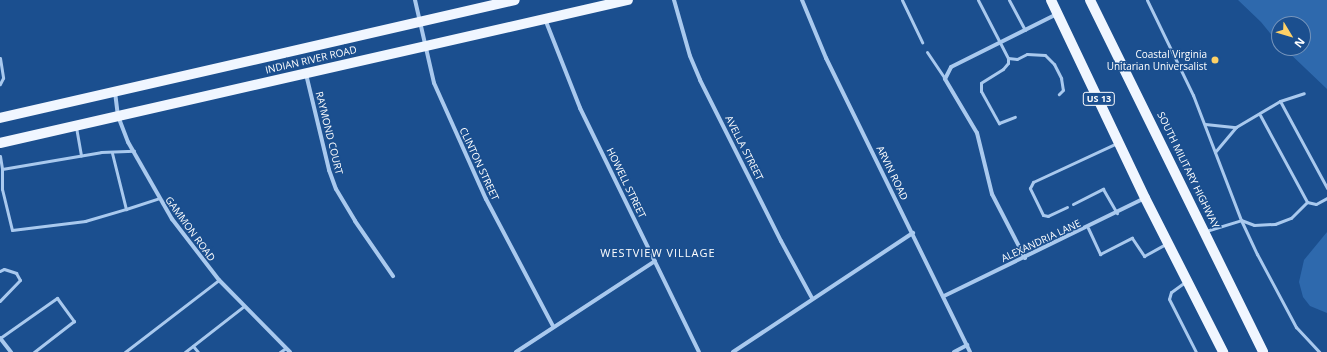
<!DOCTYPE html>
<html>
<head>
<meta charset="utf-8">
<style>
	body { margin:0 }
	#map { position:relative; width:1327px; height:352px; overflow:hidden; background:#1b4f8f; font-family:"Open Sans",sans-serif }
	div>[style] { position:absolute }
	.green>* { inset:0; background:#2e69ad }
	.service>* { height:3px; margin:-1.5px; padding:0 1.5px; transform-origin:1.5px; border-radius:1.5px; background:#a9c9ee }
	.minor>* { height:4px; margin:-2px; padding:0 2px; transform-origin:2px; border-radius:2px; background:#a9c9ee }
	.primary>* { height:10px; margin:-5px; padding:0 5px; transform-origin:5px; border-radius:5px; background:#f0f6ff }
	.dots>* { width:11px; height:11px; translate:-50% -50%; box-sizing:border-box; border:2px solid #1b4f8f; border-radius:50% }
	span { translate:-50% -50%; white-space:nowrap; text-align:center; line-height:1.15; -webkit-text-stroke:3px #1b4f8f; paint-order:stroke }
	.shield-label span { padding:1px 3px; background:#1b4f8f; border:1px solid; border-radius:3px; -webkit-text-stroke-width:0 }
	.shield-label { font-size:9px; color:#fff; font-weight:700 }
	.poi-label { font-size:10px; color:#fff }
	.right { translate:-100% -50%; text-align:right }
	.street-label { font-size:10px; color:#fff }
	.neighbourhood-label { font-size:11px; color:#fff; letter-spacing:1px }
	.north { position:absolute; left:1271px; top:16px; width:40px; height:40px; box-sizing:border-box; background:#1b4f8f; border:1px solid #7695bc; border-radius:50%; rotate:128deg; font-size:11px; font-weight:700; line-height:16px; text-align:center; color:#fff }
	.north::after { content:''; display:block; margin:auto; width:14px; height:18px; background:#ffd166; clip-path:polygon(50% 0,100% 100%,50% 72%,0 100%) }
</style>
</head>
<body>
<div id="map">
	<div class="green">
		<i style="clip-path:polygon(1238px 0,1327px 0,1327px 89px,1284px 48px,1303px 48px,1303px 24px,1279px 24px,1279px 44px,1261px 22px)"></i>
		<i style="clip-path:polygon(1327px 232px,1327px 313px,1310px 306px,1303px 297px,1299px 282px,1304px 260px)"></i>
	</div>
	<div class="service">
		<i style="left:902px;top:0;width:47px;rotate:64.5deg"></i>
		<i style="left:978px;top:0;width:65px;rotate:62.7deg"></i>
		<i style="left:1008px;top:58px;width:5px;rotate:90deg"></i>
		<i style="left:1008px;top:63px;width:8px;rotate:130deg"></i>
		<i style="left:1003px;top:69px;width:26px;rotate:148deg"></i>
		<i style="left:981px;top:83px;width:8px;rotate:90deg"></i>
		<i style="left:981px;top:91px;width:37px;rotate:61deg"></i>
		<i style="left:999px;top:123px;width:17px;rotate:-21deg"></i>
		<i style="left:1009px;top:0;width:34px;rotate:62deg"></i>
		<i style="left:1147px;top:0;width:106px;rotate:64.2deg"></i>
		<i style="left:1193px;top:95px;width:134px;rotate:69deg"></i>
		<i style="left:1241px;top:220px;width:38px;rotate:65deg"></i>
		<i style="left:1257px;top:254px;width:83px;rotate:61.9deg"></i>
		<i style="left:1296px;top:327px;width:34px;rotate:47deg"></i>
		<i style="left:927px;top:52px;width:32px;rotate:56deg"></i>
		<i style="left:0;top:58px;width:20px;rotate:81deg"></i>
		<i style="left:3px;top:78px;width:7px;rotate:117deg"></i>
		<i style="left:1008px;top:58px;width:9px;rotate:6deg"></i>
		<i style="left:1017px;top:59px;width:11px;rotate:-27deg"></i>
		<i style="left:1027px;top:54px;width:18px;rotate:3deg"></i>
		<i style="left:1045px;top:55px;width:13px;rotate:45deg"></i>
		<i style="left:1054px;top:64px;width:16px;rotate:63deg"></i>
		<i style="left:1061px;top:78px;width:12px;rotate:81deg"></i>
		<i style="left:1063px;top:90px;width:6px;rotate:135deg"></i>
		<i style="left:1280px;top:101px;width:99px;rotate:61.6deg"></i>
		<i style="left:1260px;top:115px;width:99px;rotate:61.6deg"></i>
		<i style="left:1307px;top:202px;width:9px;rotate:13deg"></i>
		<i style="left:1316px;top:204px;width:13px;rotate:-29deg"></i>
		<i style="left:1205px;top:124px;width:31px;rotate:6deg"></i>
		<i style="left:76px;top:127px;width:29px;rotate:80deg"></i>
		<i style="left:1215px;top:152px;width:33px;rotate:-50deg"></i>
		<i style="left:1236px;top:127px;width:51px;rotate:-30.6deg"></i>
		<i style="left:1280px;top:101px;width:25px;rotate:-18deg"></i>
		<i style="left:112px;top:153px;width:58px;rotate:76deg"></i>
		<i style="left:126px;top:209px;width:35px;rotate:-18deg"></i>
		<i style="left:0;top:156px;width:13px;rotate:81deg"></i>
		<i style="left:2px;top:169px;width:100px;rotate:-9.7deg"></i>
		<i style="left:101px;top:152px;width:33px;rotate:-2deg"></i>
		<i style="left:2px;top:169px;width:20px;rotate:90deg"></i>
		<i style="left:2px;top:189px;width:42px;rotate:76.3deg"></i>
		<i style="left:12px;top:230px;width:74px;rotate:-7deg"></i>
		<i style="left:85px;top:221px;width:43px;rotate:-16.3deg"></i>
		<i style="left:1073px;top:204px;width:34px;rotate:-27deg"></i>
		<i style="left:1103px;top:189px;width:28px;rotate:60deg"></i>
		<i style="left:1067px;top:207px;width:21px;rotate:155deg"></i>
		<i style="left:1048px;top:216px;width:5px;rotate:-169deg"></i>
		<i style="left:1043px;top:215px;width:30px;rotate:-116deg"></i>
		<i style="left:1030px;top:188px;width:7px;rotate:-63deg"></i>
		<i style="left:1033px;top:182px;width:93px;rotate:-24.9deg"></i>
		<i style="left:1088px;top:228px;width:29px;rotate:65deg"></i>
		<i style="left:1100px;top:254px;width:36px;rotate:-27deg"></i>
		<i style="left:1132px;top:238px;width:22px;rotate:56deg"></i>
		<i style="left:1144px;top:256px;width:26px;rotate:-29deg"></i>
		<i style="left:1206px;top:231px;width:37px;rotate:-17deg"></i>
		<i style="left:1241px;top:220px;width:14px;rotate:21deg"></i>
		<i style="left:1254px;top:225px;width:21px;rotate:-3deg"></i>
		<i style="left:1275px;top:224px;width:17px;rotate:-21deg"></i>
		<i style="left:1291px;top:218px;width:23px;rotate:-45deg"></i>
		<i style="left:0;top:271px;width:4px;rotate:-27deg"></i>
		<i style="left:4px;top:269px;width:13px;rotate:18deg"></i>
		<i style="left:16px;top:273px;width:8px;rotate:60deg"></i>
		<i style="left:20px;top:280px;width:29px;rotate:134deg"></i>
		<i style="left:1185px;top:282px;width:17px;rotate:144deg"></i>
		<i style="left:1171px;top:292px;width:7px;rotate:106deg"></i>
		<i style="left:1169px;top:299px;width:59px;rotate:63deg"></i>
		<i style="left:0;top:338px;width:70px;rotate:-35.1deg"></i>
		<i style="left:57px;top:298px;width:29px;rotate:54deg"></i>
		<i style="left:74px;top:321px;width:51px;rotate:142.2deg"></i>
		<i style="left:193px;top:346px;width:8px;rotate:50deg"></i>
		<i style="left:125px;top:352px;width:118px;rotate:-37.5deg"></i>
		<i style="left:185px;top:352px;width:75px;rotate:-37.9deg"></i>
		<i style="left:280px;top:352px;width:7px;rotate:-34deg"></i>
	</div>
	<div class="minor">
		<i style="left:415px;top:0;width:85px;rotate:77.1deg"></i>
		<i style="left:434px;top:83px;width:127px;rotate:65.9deg"></i>
		<i style="left:486px;top:199px;width:144px;rotate:62.2deg"></i>
		<i style="left:674px;top:0;width:58px;rotate:74.1deg"></i>
		<i style="left:690px;top:56px;width:26px;rotate:67deg"></i>
		<i style="left:700px;top:80px;width:180px;rotate:63.3deg"></i>
		<i style="left:781px;top:241px;width:65px;rotate:61.5deg"></i>
		<i style="left:802px;top:0;width:63px;rotate:67.5deg"></i>
		<i style="left:826px;top:58px;width:327px;rotate:63.9deg"></i>
		<i style="left:545px;top:19px;width:96px;rotate:68.5deg"></i>
		<i style="left:580px;top:108px;width:271px;rotate:64deg"></i>
		<i style="left:306px;top:74px;width:99px;rotate:76.5deg"></i>
		<i style="left:329px;top:170px;width:20px;rotate:70deg"></i>
		<i style="left:336px;top:189px;width:37px;rotate:59deg"></i>
		<i style="left:355px;top:221px;width:67px;rotate:55.4deg"></i>
		<i style="left:115px;top:92px;width:24px;rotate:83deg"></i>
		<i style="left:118px;top:116px;width:28px;rotate:69deg"></i>
		<i style="left:128px;top:142px;width:89px;rotate:60.3deg"></i>
		<i style="left:172px;top:219px;width:77px;rotate:52.4deg"></i>
		<i style="left:219px;top:280px;width:101px;rotate:45.4deg"></i>
		<i style="left:1025px;top:258px;width:72px;rotate:-117.3deg"></i>
		<i style="left:992px;top:194px;width:63px;rotate:-103.8deg"></i>
		<i style="left:977px;top:133px;width:63px;rotate:-120.7deg"></i>
		<i style="left:945px;top:79px;width:13px;rotate:-63deg"></i>
		<i style="left:951px;top:67px;width:119px;rotate:-26.6deg"></i>
		<i style="left:944px;top:296px;width:224px;rotate:-26deg"></i>
		<i style="left:0;top:338px;width:18px;rotate:52deg"></i>
		<i style="left:516px;top:352px;width:166px;rotate:-33.2deg"></i>
		<i style="left:733px;top:352px;width:216px;rotate:-33.5deg"></i>
		<i style="left:954px;top:352px;width:15px;rotate:-28deg"></i>
	</div>
	<div class="primary">
		<i style="left:1051px;top:0;width:219px;rotate:64.6deg"></i>
		<i style="left:1145px;top:198px;width:173px;rotate:63.1deg"></i>
		<i style="left:1090px;top:0;width:392px;rotate:63.8deg"></i>
		<i style="left:0;top:118px;width:528px;rotate:-12.91deg"></i>
		<i style="left:0;top:143px;width:644px;rotate:-12.83deg"></i>
	</div>
	<div class="dots">
		<i style="left:1215px;top:60px;background:#ffd166"></i>
	</div>
	<div class="shield-label">
		<span style="left:1099px;top:99px">US 13</span>
	</div>
	<div class="poi-label">
		<span class="right" style="left:1207px;top:60px">Coastal Virginia<br>Unitarian Universalist</span>
	</div>
	<div class="street-label">
		<span style="left:311px;top:60px;rotate:-13deg">INDIAN RIVER ROAD</span>
		<span style="left:329px;top:133px;rotate:76deg">RAYMOND COURT</span>
		<span style="left:744px;top:148px;rotate:63deg">AVELLA STREET</span>
		<span style="left:479px;top:164px;rotate:65deg">CLINTON STREET</span>
		<span style="left:1188px;top:170px;rotate:64deg">SOUTH MILITARY HIGHWAY</span>
		<span style="left:892px;top:173px;rotate:64deg">ARVIN ROAD</span>
		<span style="left:626px;top:183px;rotate:64deg">HOWELL STREET</span>
		<span style="left:190px;top:229px;rotate:54deg">GAMMON ROAD</span>
		<span style="left:1041px;top:241px;rotate:-25deg">ALEXANDRIA LANE</span>
	</div>
	<div class="neighbourhood-label">
		<span style="left:658px;top:253px">WESTVIEW VILLAGE</span>
	</div>
	<div class="north">N</div>
</div>
</body>
</html>
